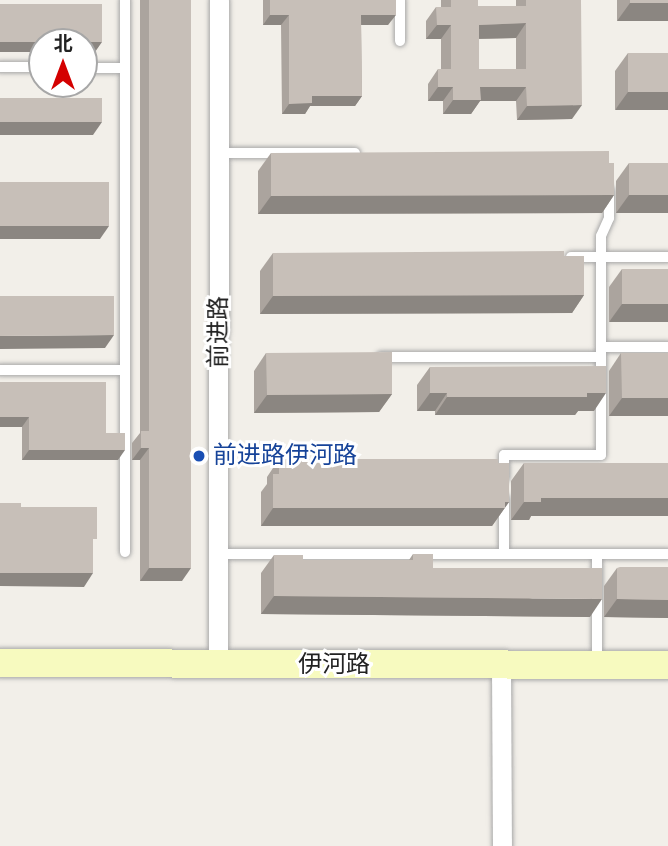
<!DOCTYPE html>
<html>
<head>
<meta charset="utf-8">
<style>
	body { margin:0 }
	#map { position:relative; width:668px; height:846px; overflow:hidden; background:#f2efe9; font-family:"Nunito Sans","Noto Sans SC",sans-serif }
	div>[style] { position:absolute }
	.roads { filter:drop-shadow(0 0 2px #a9a9a9) drop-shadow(0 0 2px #a9a9a9) }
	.lane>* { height:10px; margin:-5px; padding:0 5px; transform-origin:5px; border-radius:5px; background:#fff }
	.street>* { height:19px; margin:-9.5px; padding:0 9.5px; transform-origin:9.5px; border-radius:9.5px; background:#fff }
	.secondary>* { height:28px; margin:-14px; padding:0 14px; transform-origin:14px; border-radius:14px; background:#f7fabf }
	.wall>* { inset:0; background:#aba49e }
	.shaded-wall>* { inset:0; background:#8b8681 }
	.building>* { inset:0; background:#c7bfb8 }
	.dots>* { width:19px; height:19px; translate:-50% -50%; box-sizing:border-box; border:4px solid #fff; border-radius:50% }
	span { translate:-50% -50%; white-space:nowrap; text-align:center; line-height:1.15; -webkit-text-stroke:6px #fff; paint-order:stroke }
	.street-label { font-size:24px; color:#222 }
	.transit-label { font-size:24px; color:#164399 }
	.left { translate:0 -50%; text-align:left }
	.north { position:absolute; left:28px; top:28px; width:70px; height:70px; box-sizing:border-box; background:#fff; border:2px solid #a7a7a7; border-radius:50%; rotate:0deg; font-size:19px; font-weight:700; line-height:28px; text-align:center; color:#222 }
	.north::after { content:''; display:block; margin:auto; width:24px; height:32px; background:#d40000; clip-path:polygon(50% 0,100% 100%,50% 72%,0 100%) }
</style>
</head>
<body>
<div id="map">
	<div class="roads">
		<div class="lane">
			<i style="left:125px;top:0;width:552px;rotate:90deg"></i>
			<i style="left:400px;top:0;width:41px;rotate:90deg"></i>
			<i style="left:0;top:67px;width:42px"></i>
			<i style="left:84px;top:68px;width:41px"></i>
			<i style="left:219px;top:153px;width:136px"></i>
			<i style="left:571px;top:257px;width:97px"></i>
			<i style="left:601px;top:347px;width:67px"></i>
			<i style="left:381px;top:357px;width:220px"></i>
			<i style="left:0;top:370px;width:125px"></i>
			<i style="left:504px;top:477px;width:22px;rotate:-90deg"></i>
			<i style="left:504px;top:455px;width:97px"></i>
			<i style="left:601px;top:455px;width:219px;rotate:-90deg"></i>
			<i style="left:601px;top:236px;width:20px;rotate:-66deg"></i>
			<i style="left:609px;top:218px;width:27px;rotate:-90deg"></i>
			<i style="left:504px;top:499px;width:55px;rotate:90deg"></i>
			<i style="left:218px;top:554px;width:450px"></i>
			<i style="left:597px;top:554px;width:108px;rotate:90deg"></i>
		</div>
		<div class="street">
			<i style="left:218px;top:665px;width:665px;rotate:-89.91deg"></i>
			<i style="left:501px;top:665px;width:181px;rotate:89.7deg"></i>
		</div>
		<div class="secondary">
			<i style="left:0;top:663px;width:668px;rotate:0.17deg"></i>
		</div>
	</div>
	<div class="wall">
		<i style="clip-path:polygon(140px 0,191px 0,182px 581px,140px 581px,140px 460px,132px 460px,132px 443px,140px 433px)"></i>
		<i style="clip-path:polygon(263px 0,396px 0,388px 25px,361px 25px,362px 96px,355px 106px,310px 106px,305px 114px,282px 114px,281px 25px,263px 25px)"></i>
		<i style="clip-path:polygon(evenodd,441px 0,478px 0,478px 6px,516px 6px,516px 0,581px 0,572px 119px,517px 120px,516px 101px,480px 101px,471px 114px,443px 114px,443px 101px,428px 101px,428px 84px,438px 69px,441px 69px,441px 39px,426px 39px,426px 21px,436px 7px,441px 7px,441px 0,516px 38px,516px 69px,479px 69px,479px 39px,516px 38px)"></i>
		<i style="clip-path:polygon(617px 0,668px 0,617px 21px)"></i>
		<i style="clip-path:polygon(628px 53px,668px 53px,615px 110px,615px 71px)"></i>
		<i style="clip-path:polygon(271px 153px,609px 163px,614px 195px,602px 213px,258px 214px,258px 171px)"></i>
		<i style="clip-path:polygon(629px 163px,668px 213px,616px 213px,616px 181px)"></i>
		<i style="clip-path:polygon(273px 253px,564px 256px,584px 295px,572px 313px,260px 314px,260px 271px)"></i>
		<i style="clip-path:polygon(622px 269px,668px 269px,609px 322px,609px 287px)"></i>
		<i style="clip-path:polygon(266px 353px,392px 394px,379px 412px,254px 413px,254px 371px)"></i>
		<i style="clip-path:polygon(621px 353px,668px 353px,668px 416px,609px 416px,609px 371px)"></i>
		<i style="clip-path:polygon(430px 367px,594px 411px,578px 411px,575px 415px,435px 415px,435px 411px,417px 411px,417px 385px)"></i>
		<i style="clip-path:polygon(0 382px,106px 433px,118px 460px,22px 460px,22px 427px,0 427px)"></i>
		<i style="clip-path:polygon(279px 459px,498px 463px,509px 502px,492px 526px,261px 526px,261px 492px,267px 484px,267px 477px)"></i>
		<i style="clip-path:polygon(524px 463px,668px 516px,531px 516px,529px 520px,511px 520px,511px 481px)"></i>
		<i style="clip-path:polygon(413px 554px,433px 568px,590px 617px,261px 614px,261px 573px,274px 555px,303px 560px,409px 560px)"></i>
		<i style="clip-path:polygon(668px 567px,668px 618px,604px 617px,604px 586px,617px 568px)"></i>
	</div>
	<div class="shaded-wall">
		<i style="clip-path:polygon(630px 3px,668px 3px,668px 21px,617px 21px)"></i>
		<i style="clip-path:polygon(270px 15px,289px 15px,281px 25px,263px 25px)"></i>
		<i style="clip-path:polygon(361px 15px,396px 15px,388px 25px,354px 25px)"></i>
		<i style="clip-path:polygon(526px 23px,516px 38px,469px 39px,479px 25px)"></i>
		<i style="clip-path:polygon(437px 25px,451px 25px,441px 39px,426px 39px)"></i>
		<i style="clip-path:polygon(0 42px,102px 42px,95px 52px,84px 52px,84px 42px,42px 42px,42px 52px,0 52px)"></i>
		<i style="clip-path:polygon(438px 87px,453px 87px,443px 101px,428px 101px)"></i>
		<i style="clip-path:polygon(480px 87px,526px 87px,516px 101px,480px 101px,471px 114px,443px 114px,453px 100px)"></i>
		<i style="clip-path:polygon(628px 92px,668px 92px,668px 110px,615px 110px)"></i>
		<i style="clip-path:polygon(312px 96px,362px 96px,355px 106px,310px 106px,305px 114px,282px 114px,289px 104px)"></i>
		<i style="clip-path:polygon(582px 105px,572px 119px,517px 120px,527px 106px)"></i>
		<i style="clip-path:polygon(0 122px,102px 122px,93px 135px,0 135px)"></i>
		<i style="clip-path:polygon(614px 195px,602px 213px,258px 214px,271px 196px)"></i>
		<i style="clip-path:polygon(629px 195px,668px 195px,668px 213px,616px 213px)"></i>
		<i style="clip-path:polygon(0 226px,109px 226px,100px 239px,0 239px)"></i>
		<i style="clip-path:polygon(584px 295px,572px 313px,260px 314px,273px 296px)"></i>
		<i style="clip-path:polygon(622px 304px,668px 304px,668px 322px,609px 322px)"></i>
		<i style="clip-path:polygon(114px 335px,105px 348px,0 349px,0 336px)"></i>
		<i style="clip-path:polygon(430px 393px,447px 393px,435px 411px,417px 411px)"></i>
		<i style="clip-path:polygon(587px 393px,606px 393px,594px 411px,578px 411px,575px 415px,435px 415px,447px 397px)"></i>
		<i style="clip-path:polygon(392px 394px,379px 412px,254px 413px,267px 395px)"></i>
		<i style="clip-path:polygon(622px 398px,668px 398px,668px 416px,609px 416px)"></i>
		<i style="clip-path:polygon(0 417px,29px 417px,22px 427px,0 427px)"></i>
		<i style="clip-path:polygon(141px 448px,149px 448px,140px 460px,132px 460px)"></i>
		<i style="clip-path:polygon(29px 450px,125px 450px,118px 460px,22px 460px)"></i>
		<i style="clip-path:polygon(541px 498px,668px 498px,668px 516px,531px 516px,529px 520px,511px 520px,524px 502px)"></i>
		<i style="clip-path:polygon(509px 502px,492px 526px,261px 526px,273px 508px)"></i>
		<i style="clip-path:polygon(149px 568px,191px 568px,182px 581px,140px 581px)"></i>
		<i style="clip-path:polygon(0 573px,93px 573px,84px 587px,0 586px)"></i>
		<i style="clip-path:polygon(274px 596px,602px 599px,590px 617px,261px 614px)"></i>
		<i style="clip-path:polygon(617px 599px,668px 600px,668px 618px,604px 617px)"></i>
	</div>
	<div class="building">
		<i style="clip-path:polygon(149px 0,191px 0,191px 568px,149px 568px,149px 448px,141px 448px,141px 431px,149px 431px)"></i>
		<i style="clip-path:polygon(270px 0,396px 0,396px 15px,361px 15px,362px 96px,312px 96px,312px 103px,289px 104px,289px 15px,270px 15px)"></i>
		<i style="clip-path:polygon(evenodd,451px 0,478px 0,478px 6px,526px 6px,526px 0,581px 0,582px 105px,527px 106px,526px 87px,480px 87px,481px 100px,453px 100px,453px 87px,438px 87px,438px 69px,451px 69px,451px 25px,437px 25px,436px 7px,451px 7px,451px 0,526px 23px,526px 69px,479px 69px,479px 25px,526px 23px)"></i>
		<i style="clip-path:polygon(630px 0,668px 0,668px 3px,630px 3px)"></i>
		<i style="clip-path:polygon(0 4px,102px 4px,102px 42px,0 42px)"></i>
		<i style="clip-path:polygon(628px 53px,668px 53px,668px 92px,628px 92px)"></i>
		<i style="clip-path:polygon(0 98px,102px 98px,102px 122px,0 122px)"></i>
		<i style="clip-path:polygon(609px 151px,609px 163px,614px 163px,614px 195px,271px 196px,271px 153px)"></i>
		<i style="clip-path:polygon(629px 163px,668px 163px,668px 195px,629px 195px)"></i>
		<i style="clip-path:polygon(0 182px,109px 182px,109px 226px,0 226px)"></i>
		<i style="clip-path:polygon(564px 251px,564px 256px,584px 256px,584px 295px,273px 296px,273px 253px)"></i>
		<i style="clip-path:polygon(622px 269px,668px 269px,668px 304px,622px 304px)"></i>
		<i style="clip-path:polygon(0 296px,114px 296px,114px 335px,0 336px)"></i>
		<i style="clip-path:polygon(392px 352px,392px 394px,267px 395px,266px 353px)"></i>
		<i style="clip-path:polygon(621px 353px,668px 353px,668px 398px,622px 398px)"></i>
		<i style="clip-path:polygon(606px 366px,606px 393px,587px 393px,587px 397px,447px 397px,447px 393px,430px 393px,430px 367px)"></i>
		<i style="clip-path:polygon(0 382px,106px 382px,106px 433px,125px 433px,125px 450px,29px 450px,29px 417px,0 417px)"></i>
		<i style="clip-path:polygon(279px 459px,498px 459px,498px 463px,509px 463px,509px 502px,505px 502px,505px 508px,273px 508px,273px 474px,279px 474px)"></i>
		<i style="clip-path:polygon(524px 463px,668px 463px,668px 498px,541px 498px,541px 502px,524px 502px)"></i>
		<i style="clip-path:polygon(0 503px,21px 503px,21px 507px,97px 507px,97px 539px,93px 539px,93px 573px,0 573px)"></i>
		<i style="clip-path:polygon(413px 554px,433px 554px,433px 568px,602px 568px,602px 599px,274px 596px,274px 555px,303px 555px,303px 560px,413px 560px)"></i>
		<i style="clip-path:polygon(620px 567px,668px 567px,668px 600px,617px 599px,617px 568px)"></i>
	</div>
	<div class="dots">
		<i style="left:199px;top:456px;background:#1a4fb4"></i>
	</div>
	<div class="street-label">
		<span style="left:219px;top:332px;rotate:-90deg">前进路</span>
		<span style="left:334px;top:665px">伊河路</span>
	</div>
	<div class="transit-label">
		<span class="left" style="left:213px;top:456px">前进路伊河路</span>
	</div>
	<div class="north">北</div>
</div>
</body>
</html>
